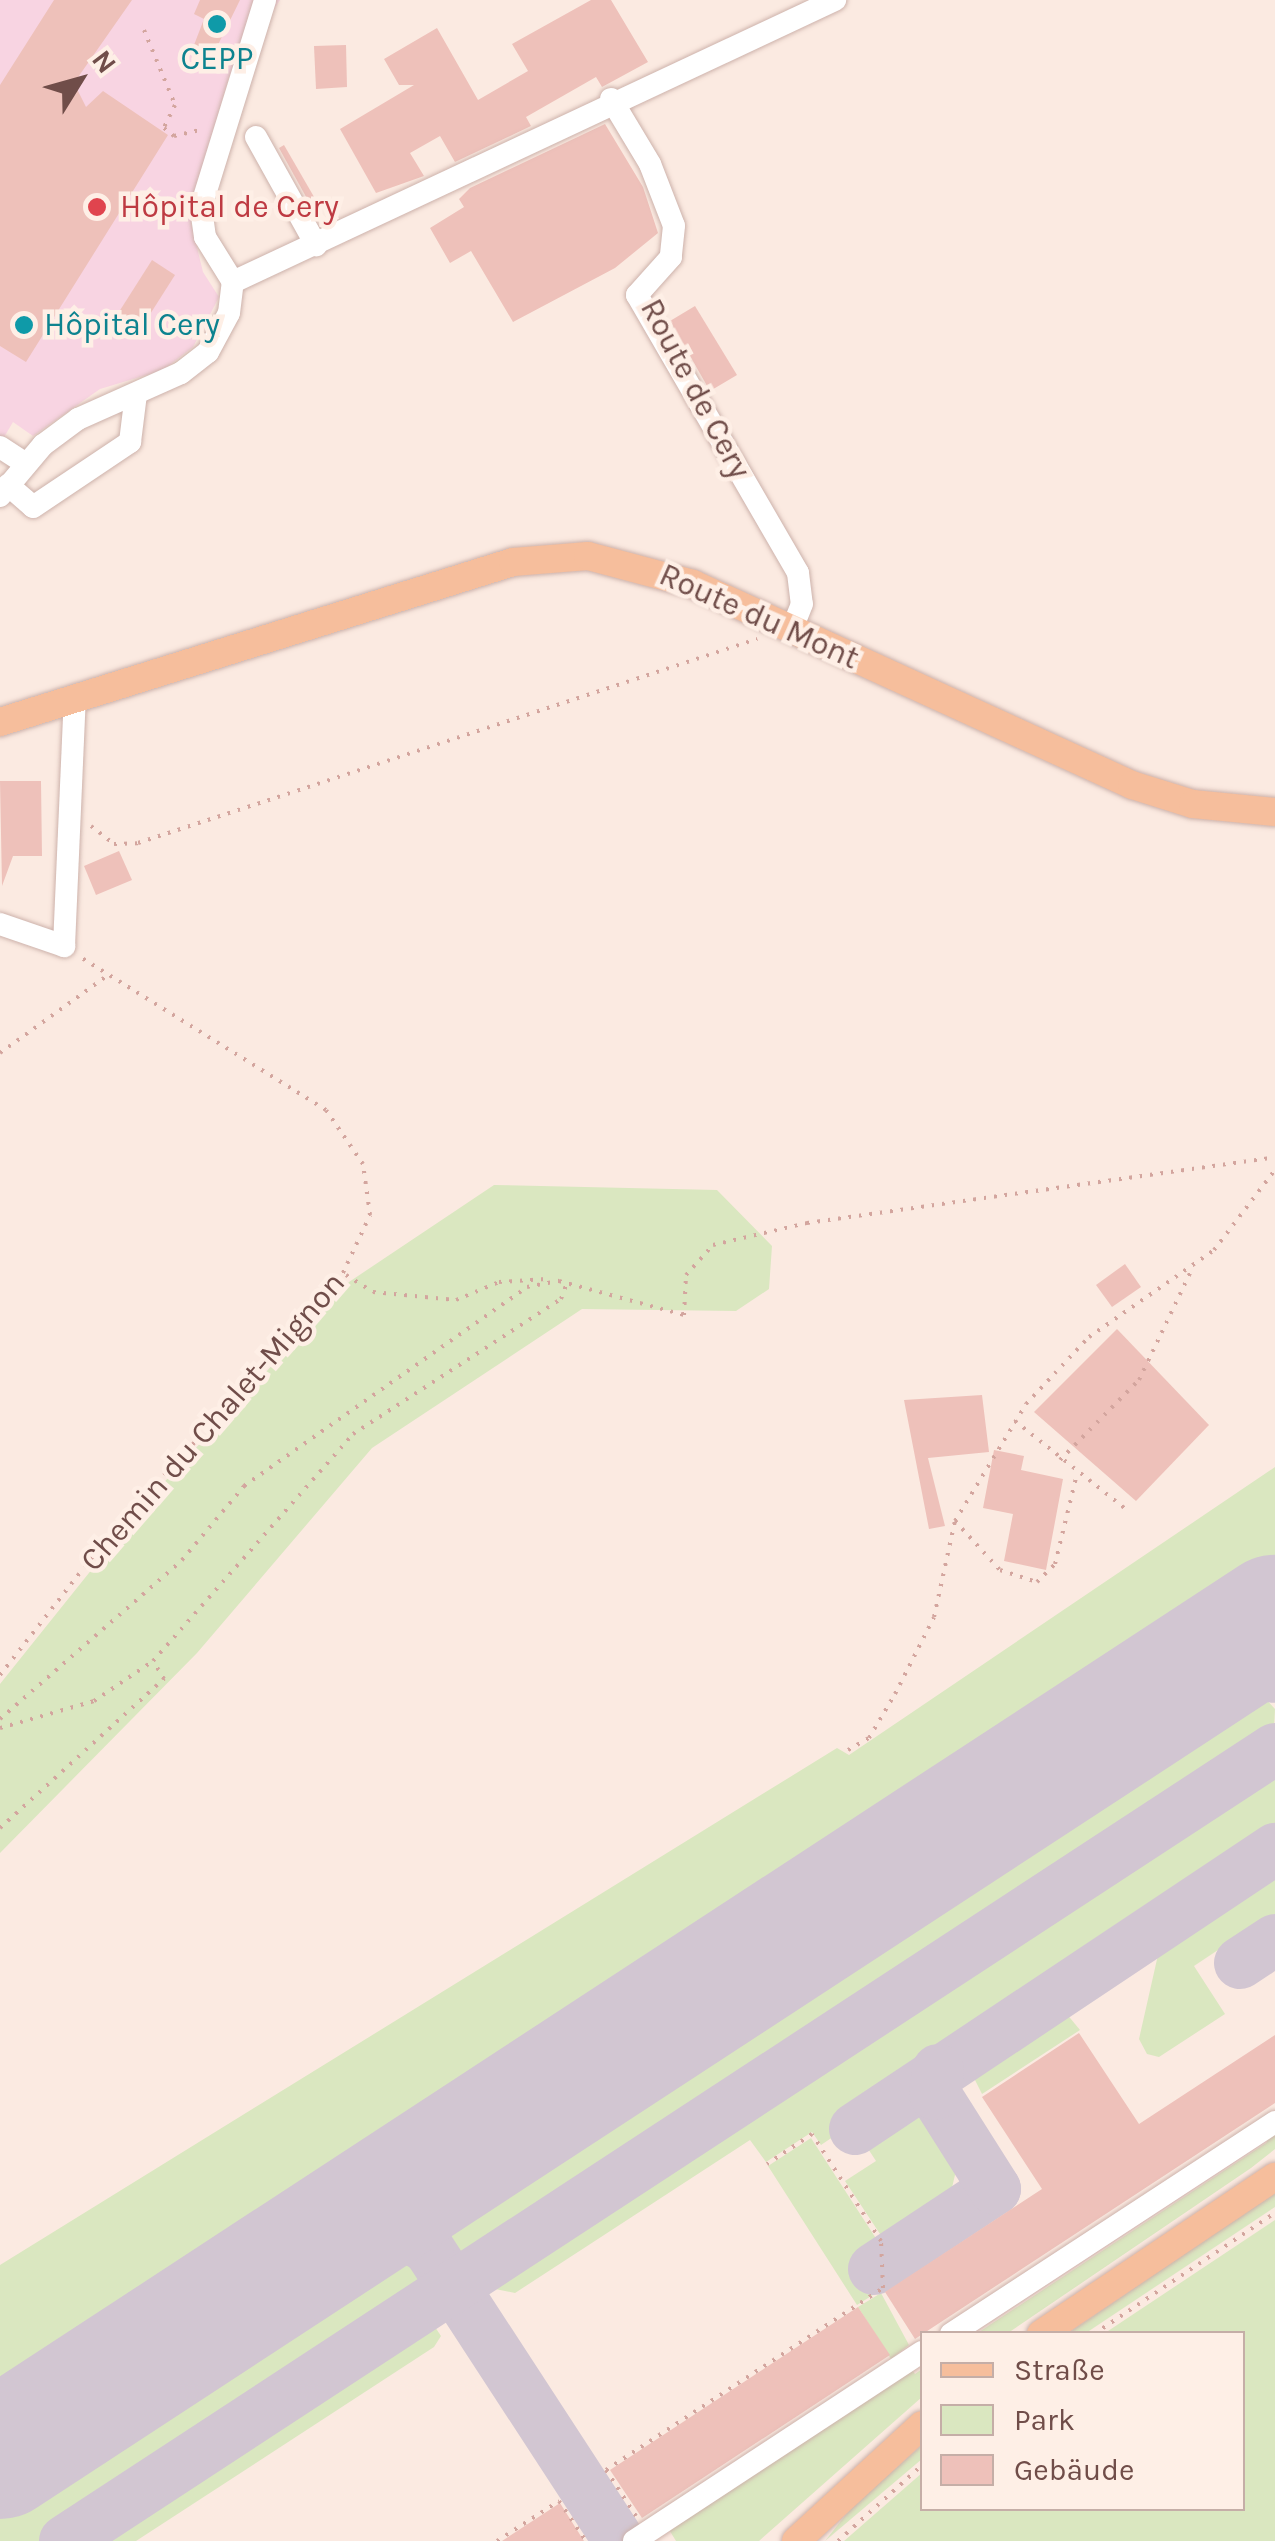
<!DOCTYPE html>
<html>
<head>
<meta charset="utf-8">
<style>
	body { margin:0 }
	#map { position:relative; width:1275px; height:2541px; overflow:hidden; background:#fbeae1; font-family:Karla,sans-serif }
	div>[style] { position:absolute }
	.medical>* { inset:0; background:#f8d4e2 }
	.green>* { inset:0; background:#dae7c0 }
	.taxiway>* { height:52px; margin:-26px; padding:0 26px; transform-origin:26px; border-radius:26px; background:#d2c6d2 }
	.runway>* { height:130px; margin:-65px; padding:0 65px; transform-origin:65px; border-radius:65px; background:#d2c6d2 }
	.building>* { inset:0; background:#eec1ba }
	.path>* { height:4px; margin-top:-2px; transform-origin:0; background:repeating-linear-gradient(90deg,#d3a59e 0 2.5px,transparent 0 10.5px) }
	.roads { filter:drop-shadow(0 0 2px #cdb2ab) drop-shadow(0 0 2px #cdb2ab) }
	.minor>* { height:22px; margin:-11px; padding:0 11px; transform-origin:11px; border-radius:11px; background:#fff }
	.major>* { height:28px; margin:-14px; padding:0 14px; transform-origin:14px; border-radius:14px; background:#f6be9c }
	.dots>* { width:28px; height:28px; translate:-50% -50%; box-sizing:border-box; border:5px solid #feefe6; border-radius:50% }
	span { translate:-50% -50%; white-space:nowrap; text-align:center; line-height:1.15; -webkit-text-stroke:9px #feefe6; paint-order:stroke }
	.culture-label { font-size:32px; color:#0d838f }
	.left { translate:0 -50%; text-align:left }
	.health-label { font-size:32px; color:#be3a42 }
	.street-label { font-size:32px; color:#704d49 }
	.legend { position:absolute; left:920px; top:2331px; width:325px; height:180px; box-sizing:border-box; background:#feefe6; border:2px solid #c5aea7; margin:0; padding:12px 18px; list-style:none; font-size:30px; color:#704d49 }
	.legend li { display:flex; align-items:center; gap:20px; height:50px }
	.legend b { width:50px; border:2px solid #c5aea7 }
	.north { position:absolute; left:30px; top:30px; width:100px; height:100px; -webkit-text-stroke:8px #feefe6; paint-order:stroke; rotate:53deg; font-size:28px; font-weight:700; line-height:40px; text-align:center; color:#704d49 }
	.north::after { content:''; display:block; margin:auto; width:35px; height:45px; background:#704d49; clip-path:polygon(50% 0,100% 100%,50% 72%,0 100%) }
</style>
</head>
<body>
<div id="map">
	<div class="medical">
		<i style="clip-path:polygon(0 0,280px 0,229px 77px,196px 190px,191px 223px,203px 272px,219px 297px,193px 347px,163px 370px,100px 389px,33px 436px,13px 422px,0 444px)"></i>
	</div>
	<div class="green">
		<i style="clip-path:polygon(494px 1185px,717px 1190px,772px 1246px,769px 1289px,736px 1311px,582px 1309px,372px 1448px,197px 1653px,0 1853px,0 1684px,145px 1503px,349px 1282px)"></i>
		<i style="clip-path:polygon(1275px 1467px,1275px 1579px,0 2412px,0 2265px,837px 1748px,849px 1755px)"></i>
		<i style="clip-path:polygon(1256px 1688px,1275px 1709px,1274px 1729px,1261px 1745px,484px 2252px,466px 2257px,441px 2244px,435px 2225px,450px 2200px,1227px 1691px)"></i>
		<i style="clip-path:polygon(1258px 1773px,1275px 1773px,1275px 1829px,901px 2074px,908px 2086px,852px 2124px,821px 2145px,812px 2132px,766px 2162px,750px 2140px,515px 2293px,495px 2289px,499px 2270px)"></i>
		<i style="clip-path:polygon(1275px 1870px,1275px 1931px,1236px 1956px,1227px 1944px,1194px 1966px,1225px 2014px,1159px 2057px,1147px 2054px,1139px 2039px,1160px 1946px)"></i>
		<i style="clip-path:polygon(1061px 2007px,1080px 2030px,982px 2094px,969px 2068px)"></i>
		<i style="clip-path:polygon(916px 2098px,958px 2162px,951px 2192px,882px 2237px,845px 2181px,876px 2161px,859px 2135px)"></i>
		<i style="clip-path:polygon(1275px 2129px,1275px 2149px,1251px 2168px,1008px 2333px,976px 2334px,1266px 2143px)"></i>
		<i style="clip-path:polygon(811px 2138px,877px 2240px,860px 2251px,884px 2288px,857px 2305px,768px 2166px)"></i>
		<i style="clip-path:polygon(1275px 2192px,1275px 2207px,1086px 2333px,1067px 2334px)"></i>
		<i style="clip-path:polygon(1275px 2220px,1275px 2541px,844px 2541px,922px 2473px,922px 2508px,1242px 2508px,1242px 2334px,1105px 2333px)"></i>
		<i style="clip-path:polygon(403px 2245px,424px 2276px,409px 2301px,44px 2541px,0 2541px,0 2494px,374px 2248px)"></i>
		<i style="clip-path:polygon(881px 2293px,909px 2345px,891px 2359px,858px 2307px)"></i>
		<i style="clip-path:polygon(431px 2321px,441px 2336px,434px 2347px,136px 2541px,84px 2541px)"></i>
		<i style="clip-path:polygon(910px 2367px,915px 2374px,922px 2369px,922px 2397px,759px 2541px,676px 2541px,668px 2528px)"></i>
		<i style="clip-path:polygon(922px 2445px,922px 2459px,825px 2541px,852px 2507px)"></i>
	</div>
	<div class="taxiway">
		<i style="left:1200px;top:1670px;width:41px;rotate:-15.4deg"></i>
		<i style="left:1240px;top:1659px;width:38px;rotate:28deg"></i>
		<i style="left:1240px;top:1963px;width:42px;rotate:-33.3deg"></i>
		<i style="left:855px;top:2129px;width:505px;rotate:-33.69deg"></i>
		<i style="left:444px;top:2164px;width:38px;rotate:132deg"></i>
		<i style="left:419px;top:2192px;width:45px;rotate:87.5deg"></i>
		<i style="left:421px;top:2237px;width:361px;rotate:56.9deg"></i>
		<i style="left:338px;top:2233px;width:48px;rotate:-13.2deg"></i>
		<i style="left:385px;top:2222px;width:50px;rotate:31.2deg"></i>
		<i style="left:874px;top:2269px;width:145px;rotate:-33.5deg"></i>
		<i style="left:995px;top:2189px;width:112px;rotate:-122.3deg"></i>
		<i style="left:935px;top:2094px;width:24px;rotate:-83deg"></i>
		<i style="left:65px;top:2541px;width:1446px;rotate:-33.21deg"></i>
	</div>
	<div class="runway">
		<i style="left:0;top:2454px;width:1524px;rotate:-33.19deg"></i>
	</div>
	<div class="building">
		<i style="clip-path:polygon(54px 0,132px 0,74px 83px,86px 107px,103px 91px,168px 135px,26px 362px,0 346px,0 85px)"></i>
		<i style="clip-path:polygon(200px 0,240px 0,214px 53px,194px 45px,204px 19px,194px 14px)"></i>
		<i style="clip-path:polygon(591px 0,611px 0,648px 62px,602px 87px,596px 77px,526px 117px,531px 126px,455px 162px,440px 136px,410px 153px,424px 176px,376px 193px,340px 129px,414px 85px,399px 85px,384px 59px,437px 28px,478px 100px,528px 71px,512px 44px)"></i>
		<i style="clip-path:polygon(346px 45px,347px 87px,316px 89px,314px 46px)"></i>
		<i style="clip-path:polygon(605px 124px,643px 187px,658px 233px,615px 268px,513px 322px,471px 251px,450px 263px,430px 228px,464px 207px,459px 199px,470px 188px)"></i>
		<i style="clip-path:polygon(284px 145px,321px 209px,315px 213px,279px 148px)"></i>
		<i style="clip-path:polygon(152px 260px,175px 275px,140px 330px,117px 315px)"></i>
		<i style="clip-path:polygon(695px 306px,737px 375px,710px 391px,670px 321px)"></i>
		<i style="clip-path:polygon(0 781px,41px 781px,42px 856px,13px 856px,2px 886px)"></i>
		<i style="clip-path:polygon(119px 851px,132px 880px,96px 895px,84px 866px)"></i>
		<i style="clip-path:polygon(1125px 1264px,1141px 1287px,1112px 1307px,1096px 1285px)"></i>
		<i style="clip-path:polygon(1117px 1329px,1209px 1425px,1136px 1501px,1034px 1412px)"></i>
		<i style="clip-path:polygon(982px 1395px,989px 1452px,928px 1458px,945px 1526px,929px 1529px,904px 1400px)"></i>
		<i style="clip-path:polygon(994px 1450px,1024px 1456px,1021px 1470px,1063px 1479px,1046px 1570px,1004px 1561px,1013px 1514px,983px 1508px)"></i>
		<i style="clip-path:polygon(1079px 2033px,1139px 2124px,1275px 2035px,1275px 2103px,915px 2339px,885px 2292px,1042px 2189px,982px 2097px)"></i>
		<i style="clip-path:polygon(858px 2307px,890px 2355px,642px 2518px,610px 2470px)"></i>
		<i style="clip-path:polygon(560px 2503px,584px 2541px,502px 2541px)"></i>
	</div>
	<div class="path">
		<i style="left:144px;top:30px;width:81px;rotate:67.5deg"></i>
		<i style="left:175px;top:105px;width:25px;rotate:116deg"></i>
		<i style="left:164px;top:128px;width:13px;rotate:39deg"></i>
		<i style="left:174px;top:136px;width:31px;rotate:-13deg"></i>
		<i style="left:91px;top:826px;width:29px;rotate:38deg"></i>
		<i style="left:114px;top:844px;width:24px;rotate:-2deg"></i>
		<i style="left:138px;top:843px;width:652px;rotate:-18.24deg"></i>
		<i style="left:0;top:1053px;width:133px;rotate:-35.8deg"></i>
		<i style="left:346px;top:1275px;width:32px;rotate:32deg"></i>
		<i style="left:373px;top:1292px;width:83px;rotate:5.5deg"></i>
		<i style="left:456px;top:1300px;width:47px;rotate:-22.7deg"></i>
		<i style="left:499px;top:1282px;width:47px;rotate:-3.7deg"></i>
		<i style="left:1015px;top:1421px;width:143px;rotate:38.5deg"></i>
		<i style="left:1060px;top:1460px;width:112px;rotate:-45.4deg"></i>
		<i style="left:1139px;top:1380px;width:119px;rotate:-64.5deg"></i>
		<i style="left:955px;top:1521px;width:67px;rotate:47.4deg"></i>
		<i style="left:1000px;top:1570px;width:39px;rotate:18deg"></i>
		<i style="left:1037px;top:1582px;width:25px;rotate:-45deg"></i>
		<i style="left:1055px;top:1564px;width:93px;rotate:-76.3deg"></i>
		<i style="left:0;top:1675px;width:185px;rotate:-52deg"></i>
		<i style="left:114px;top:1529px;width:323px;rotate:-47.1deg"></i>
		<i style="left:334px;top:1292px;width:85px;rotate:-64.9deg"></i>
		<i style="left:370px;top:1215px;width:51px;rotate:-97.8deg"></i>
		<i style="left:363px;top:1164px;width:65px;rotate:-124.4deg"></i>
		<i style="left:326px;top:1110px;width:290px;rotate:-148.1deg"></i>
		<i style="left:0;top:1719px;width:242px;rotate:-41.1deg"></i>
		<i style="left:182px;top:1560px;width:97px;rotate:-50deg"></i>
		<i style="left:244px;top:1486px;width:346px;rotate:-35.1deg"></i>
		<i style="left:527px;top:1287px;width:33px;rotate:-11deg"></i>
		<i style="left:559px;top:1281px;width:130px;rotate:15.2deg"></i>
		<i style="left:684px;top:1315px;width:40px;rotate:-87.1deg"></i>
		<i style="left:686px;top:1275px;width:40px;rotate:-48deg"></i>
		<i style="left:713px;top:1245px;width:97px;rotate:-13.2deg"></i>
		<i style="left:807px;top:1223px;width:473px;rotate:-8deg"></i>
		<i style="left:0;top:1728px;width:98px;rotate:-16deg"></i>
		<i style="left:94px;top:1701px;width:71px;rotate:-34.1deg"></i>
		<i style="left:153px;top:1661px;width:303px;rotate:-48.6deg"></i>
		<i style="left:353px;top:1434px;width:248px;rotate:-33deg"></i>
		<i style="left:561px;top:1299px;width:15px;rotate:-70deg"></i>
		<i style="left:848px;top:1750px;width:24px;rotate:-30deg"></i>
		<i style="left:869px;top:1738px;width:51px;rotate:-59.4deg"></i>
		<i style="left:895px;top:1694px;width:86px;rotate:-63.1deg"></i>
		<i style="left:934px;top:1617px;width:98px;rotate:-77.7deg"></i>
		<i style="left:955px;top:1521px;width:137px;rotate:-58.7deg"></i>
		<i style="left:1026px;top:1404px;width:92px;rotate:-46.8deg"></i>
		<i style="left:1089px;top:1337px;width:152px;rotate:-34.8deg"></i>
		<i style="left:1214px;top:1250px;width:101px;rotate:-52.7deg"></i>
		<i style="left:0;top:1828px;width:222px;rotate:-42.3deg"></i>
		<i style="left:164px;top:1679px;width:21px;rotate:-121deg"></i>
		<i style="left:1094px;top:2334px;width:218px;rotate:-33.8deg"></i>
		<i style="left:636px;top:2516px;width:55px;rotate:-123.1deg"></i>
		<i style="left:606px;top:2470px;width:331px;rotate:-33.3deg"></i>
		<i style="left:883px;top:2288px;width:47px;rotate:-92.4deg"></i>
		<i style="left:881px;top:2241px;width:127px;rotate:-122.8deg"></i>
		<i style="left:812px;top:2134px;width:54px;rotate:146.3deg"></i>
		<i style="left:497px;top:2541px;width:74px;rotate:-32.8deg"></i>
		<i style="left:559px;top:2501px;width:48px;rotate:56deg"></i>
		<i style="left:838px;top:2541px;width:113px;rotate:-42.1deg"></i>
	</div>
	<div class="roads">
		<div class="minor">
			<i style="left:611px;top:99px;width:76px;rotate:59deg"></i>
			<i style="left:650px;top:164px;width:66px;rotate:68.8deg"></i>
			<i style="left:674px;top:226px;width:31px;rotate:96deg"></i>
			<i style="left:671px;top:257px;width:51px;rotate:131.8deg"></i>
			<i style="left:637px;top:295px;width:321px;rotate:59.9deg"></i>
			<i style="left:798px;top:573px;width:31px;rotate:83deg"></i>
			<i style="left:802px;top:604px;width:27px;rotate:112deg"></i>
			<i style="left:256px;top:137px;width:124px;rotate:60.9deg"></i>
			<i style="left:233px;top:282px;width:665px;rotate:-25.1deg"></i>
			<i style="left:0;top:447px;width:31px;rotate:33deg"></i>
			<i style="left:8px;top:485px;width:33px;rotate:41deg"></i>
			<i style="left:33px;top:507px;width:117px;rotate:-33.8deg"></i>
			<i style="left:130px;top:442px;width:48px;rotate:-82.9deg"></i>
			<i style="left:0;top:496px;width:67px;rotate:-49.9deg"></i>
			<i style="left:43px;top:445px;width:44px;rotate:-36.6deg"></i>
			<i style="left:78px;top:419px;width:113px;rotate:-24.1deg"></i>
			<i style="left:181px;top:373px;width:34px;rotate:-38deg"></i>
			<i style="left:208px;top:352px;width:44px;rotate:-61.7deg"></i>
			<i style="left:229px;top:313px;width:31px;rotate:-83deg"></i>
			<i style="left:233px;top:282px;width:53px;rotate:-121.9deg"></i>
			<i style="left:205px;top:237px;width:30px;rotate:-98deg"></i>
			<i style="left:201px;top:207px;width:217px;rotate:-72.8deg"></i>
			<i style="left:0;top:924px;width:68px;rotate:19deg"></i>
			<i style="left:64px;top:946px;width:248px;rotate:-87.5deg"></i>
			<i style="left:951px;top:2334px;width:387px;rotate:-33.2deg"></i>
			<i style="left:634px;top:2541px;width:344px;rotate:-33.3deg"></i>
		</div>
		<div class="major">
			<i style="left:0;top:722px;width:537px;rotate:-17.32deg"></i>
			<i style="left:513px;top:562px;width:75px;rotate:-4.6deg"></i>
			<i style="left:588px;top:556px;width:109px;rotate:14.9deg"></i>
			<i style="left:693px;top:584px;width:483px;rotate:24.6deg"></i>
			<i style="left:1132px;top:785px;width:64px;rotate:17.3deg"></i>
			<i style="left:1193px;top:804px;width:82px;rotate:5.6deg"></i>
			<i style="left:1041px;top:2334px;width:282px;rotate:-33.9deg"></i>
			<i style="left:796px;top:2541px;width:171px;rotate:-42.6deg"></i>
		</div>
	</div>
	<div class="dots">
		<i style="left:217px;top:24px;background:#0f9aa8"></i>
		<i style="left:97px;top:207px;background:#e0444e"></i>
		<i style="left:24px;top:325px;background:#0f9aa8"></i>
	</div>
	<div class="culture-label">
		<span style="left:217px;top:59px">CEPP</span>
		<span class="left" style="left:44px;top:325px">Hôpital Cery</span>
	</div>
	<div class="health-label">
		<span class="left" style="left:120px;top:207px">Hôpital de Cery</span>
	</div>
	<div class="street-label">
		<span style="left:695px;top:389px;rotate:62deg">Route de Cery</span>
		<span style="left:759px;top:617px;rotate:24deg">Route du Mont</span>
		<span style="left:213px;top:1422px;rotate:-49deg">Chemin du Chalet-Mignon</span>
	</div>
	<ul class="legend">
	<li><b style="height:12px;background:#f6be9c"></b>Straße</li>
	<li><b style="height:28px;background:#dae7c0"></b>Park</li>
	<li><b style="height:28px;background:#eec1ba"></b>Gebäude</li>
	</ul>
	<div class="north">N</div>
</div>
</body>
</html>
